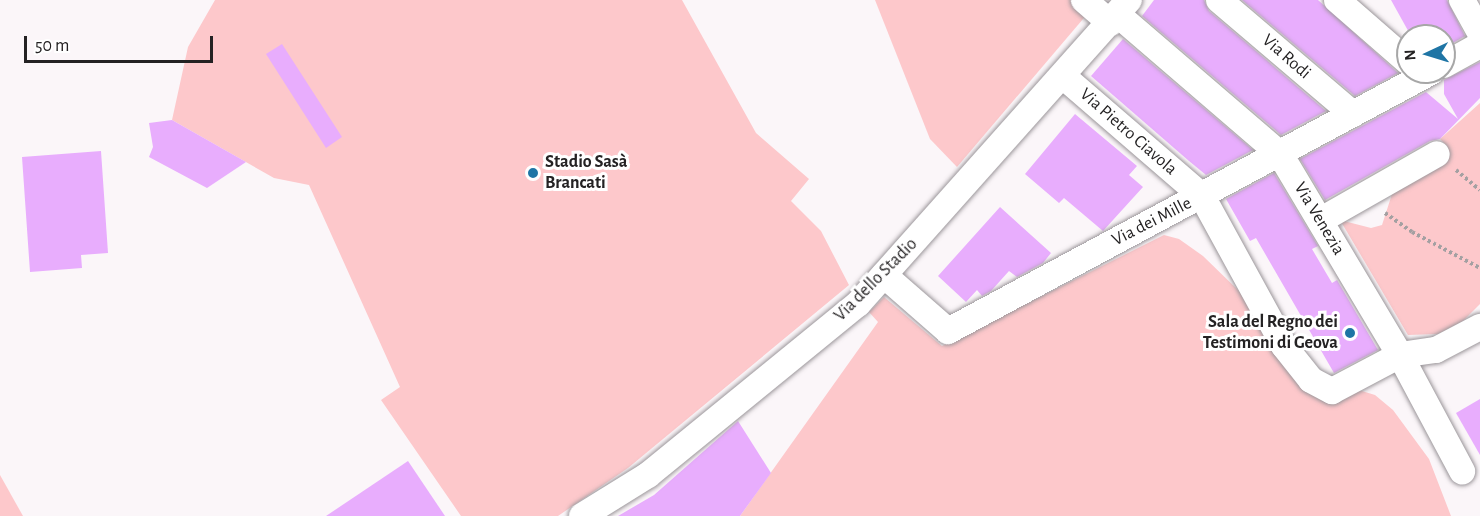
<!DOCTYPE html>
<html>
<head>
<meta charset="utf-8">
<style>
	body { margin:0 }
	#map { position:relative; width:1480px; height:516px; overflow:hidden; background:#fbf6f9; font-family:"Alegreya Sans",sans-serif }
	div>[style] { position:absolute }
	.green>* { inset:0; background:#fdc8cb }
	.building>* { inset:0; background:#e8adfd }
	.path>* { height:4px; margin-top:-2px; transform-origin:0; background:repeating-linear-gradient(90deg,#a4a0a2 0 3px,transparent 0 6px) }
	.roads { filter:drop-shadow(0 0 2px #9b969a) drop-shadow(0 0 2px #9b969a) }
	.minor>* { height:26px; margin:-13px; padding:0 13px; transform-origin:13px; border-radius:13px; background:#fff }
	.dots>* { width:16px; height:16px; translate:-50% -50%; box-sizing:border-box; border:3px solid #fff; border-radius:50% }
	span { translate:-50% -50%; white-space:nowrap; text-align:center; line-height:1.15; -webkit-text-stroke:6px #fff; paint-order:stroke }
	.street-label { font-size:18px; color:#242223 }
	.poi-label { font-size:18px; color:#242223; font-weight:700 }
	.left { translate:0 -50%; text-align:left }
	.right { translate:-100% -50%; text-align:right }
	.north { position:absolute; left:1396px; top:24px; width:60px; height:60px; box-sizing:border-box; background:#fff; border:2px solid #a7a7a7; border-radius:50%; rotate:266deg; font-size:16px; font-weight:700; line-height:24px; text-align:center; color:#242223 }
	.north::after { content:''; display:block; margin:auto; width:21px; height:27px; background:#1f75a5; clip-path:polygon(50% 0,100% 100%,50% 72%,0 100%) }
	.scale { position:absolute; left:24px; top:36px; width:189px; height:27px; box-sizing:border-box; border:3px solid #242223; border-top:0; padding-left:8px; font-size:18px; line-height:21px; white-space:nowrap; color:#242223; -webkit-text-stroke:4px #fff; paint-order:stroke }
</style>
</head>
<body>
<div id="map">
	<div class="green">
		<i style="clip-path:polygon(215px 0,682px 0,756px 133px,809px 179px,791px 201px,821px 231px,849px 285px,628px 468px,558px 516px,461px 516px,381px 400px,400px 387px,309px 185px,274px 178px,172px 120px,188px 47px)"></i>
		<i style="clip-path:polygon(875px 0,1073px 0,1089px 12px,957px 167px,930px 139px)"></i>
		<i style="clip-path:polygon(1480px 103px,1480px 304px,1463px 321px,1438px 334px,1408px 335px,1340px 220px,1371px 228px,1382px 225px,1393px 191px,1437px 169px,1448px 147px,1440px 139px)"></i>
		<i style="clip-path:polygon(1164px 235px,1179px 239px,1203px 256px,1239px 291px,1287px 368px,1375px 395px,1393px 410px,1429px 459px,1451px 516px,740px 516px,878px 322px,869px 312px,884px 297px,942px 346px)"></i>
		<i style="clip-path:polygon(0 475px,23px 516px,0 516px)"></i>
	</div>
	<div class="building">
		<i style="clip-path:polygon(1154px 0,1204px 0,1209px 11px,1326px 111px,1281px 135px,1142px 16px)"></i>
		<i style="clip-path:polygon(1242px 0,1318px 0,1398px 73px,1355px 96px)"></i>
		<i style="clip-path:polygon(1391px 0,1447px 0,1465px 36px,1444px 48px,1444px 36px,1411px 36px)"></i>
		<i style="clip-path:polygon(1123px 39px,1253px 150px,1206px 175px,1189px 161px,1091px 76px)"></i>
		<i style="clip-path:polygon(282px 44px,342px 137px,326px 148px,266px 54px)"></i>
		<i style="clip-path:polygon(1480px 62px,1480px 98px,1440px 139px,1430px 141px,1325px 200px,1300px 159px,1426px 92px,1458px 119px,1444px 94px,1444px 80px)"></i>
		<i style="clip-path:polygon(1075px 114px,1137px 166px,1129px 175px,1143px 187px,1103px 231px,1064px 198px,1059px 203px,1025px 174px)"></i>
		<i style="clip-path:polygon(172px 120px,246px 162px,207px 188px,149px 157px,153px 147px,149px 123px)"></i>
		<i style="clip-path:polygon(101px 151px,108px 253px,81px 255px,82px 268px,30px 272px,22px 157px)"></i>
		<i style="clip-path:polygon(1274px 173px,1318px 246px,1312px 249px,1332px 283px,1337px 280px,1378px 350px,1334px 373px,1256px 238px,1250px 241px,1226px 199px)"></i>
		<i style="clip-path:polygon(1000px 207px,1051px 253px,1043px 263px,1017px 277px,1009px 271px,991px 291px,982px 296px,977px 290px,966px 302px,938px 276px)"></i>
		<i style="clip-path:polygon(1480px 399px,1480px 455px,1456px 413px)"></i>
		<i style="clip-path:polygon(738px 421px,771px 473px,740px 516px,618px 516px,654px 495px)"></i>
		<i style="clip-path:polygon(408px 461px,445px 516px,326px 516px)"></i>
	</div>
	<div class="path">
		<i style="left:1456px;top:170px;width:31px;rotate:40deg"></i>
		<i style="left:1385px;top:213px;width:33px;rotate:35deg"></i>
		<i style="left:1412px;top:232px;width:77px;rotate:27.9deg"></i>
	</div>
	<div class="roads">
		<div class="minor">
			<i style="left:1084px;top:0;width:35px;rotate:41deg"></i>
			<i style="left:1219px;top:0;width:176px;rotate:40.4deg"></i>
			<i style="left:1337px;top:0;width:94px;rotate:41.1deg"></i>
			<i style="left:1462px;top:0;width:37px;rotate:61deg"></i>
			<i style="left:1117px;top:14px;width:215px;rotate:40.7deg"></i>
			<i style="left:1280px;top:154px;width:234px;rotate:59.2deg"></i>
			<i style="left:1400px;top:355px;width:132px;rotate:61.9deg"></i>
			<i style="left:1444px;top:65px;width:41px;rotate:-29.1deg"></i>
			<i style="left:1064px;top:77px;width:182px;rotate:40.8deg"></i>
			<i style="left:1202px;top:196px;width:171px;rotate:61.3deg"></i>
			<i style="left:1284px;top:346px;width:43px;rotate:51.5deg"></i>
			<i style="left:1311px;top:380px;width:24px;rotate:28deg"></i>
			<i style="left:1332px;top:391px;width:77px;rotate:-27.9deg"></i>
			<i style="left:1400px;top:355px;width:36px;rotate:-8deg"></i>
			<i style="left:1436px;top:350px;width:50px;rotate:-27.6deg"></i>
			<i style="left:1321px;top:220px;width:133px;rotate:-29.6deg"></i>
			<i style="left:884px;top:275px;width:85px;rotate:41.2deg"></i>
			<i style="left:948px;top:331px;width:548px;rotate:-28.2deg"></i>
			<i style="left:582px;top:516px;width:78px;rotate:-31.8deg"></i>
			<i style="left:648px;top:475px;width:271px;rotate:-39.2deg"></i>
			<i style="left:858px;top:304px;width:407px;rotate:-48.3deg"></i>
		</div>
	</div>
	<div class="dots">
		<i style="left:533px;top:173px;background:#1f75a5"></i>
		<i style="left:1350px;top:333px;background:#1f75a5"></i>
	</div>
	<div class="street-label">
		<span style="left:1286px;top:57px;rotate:41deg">Via Rodi</span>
		<span style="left:1128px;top:132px;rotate:41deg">Via Pietro Ciavola</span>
		<span style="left:1319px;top:219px;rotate:59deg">Via Venezia</span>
		<span style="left:1152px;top:222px;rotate:-27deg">Via dei Mille</span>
		<span style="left:876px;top:280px;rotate:-45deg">Via dello Stadio</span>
	</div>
	<div class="poi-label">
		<span class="left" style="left:545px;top:173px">Stadio Sasà<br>Brancati</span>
		<span class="right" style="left:1338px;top:333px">Sala del Regno dei<br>Testimoni di Geova</span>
	</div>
	<div class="north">N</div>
	<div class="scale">50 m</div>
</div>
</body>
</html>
